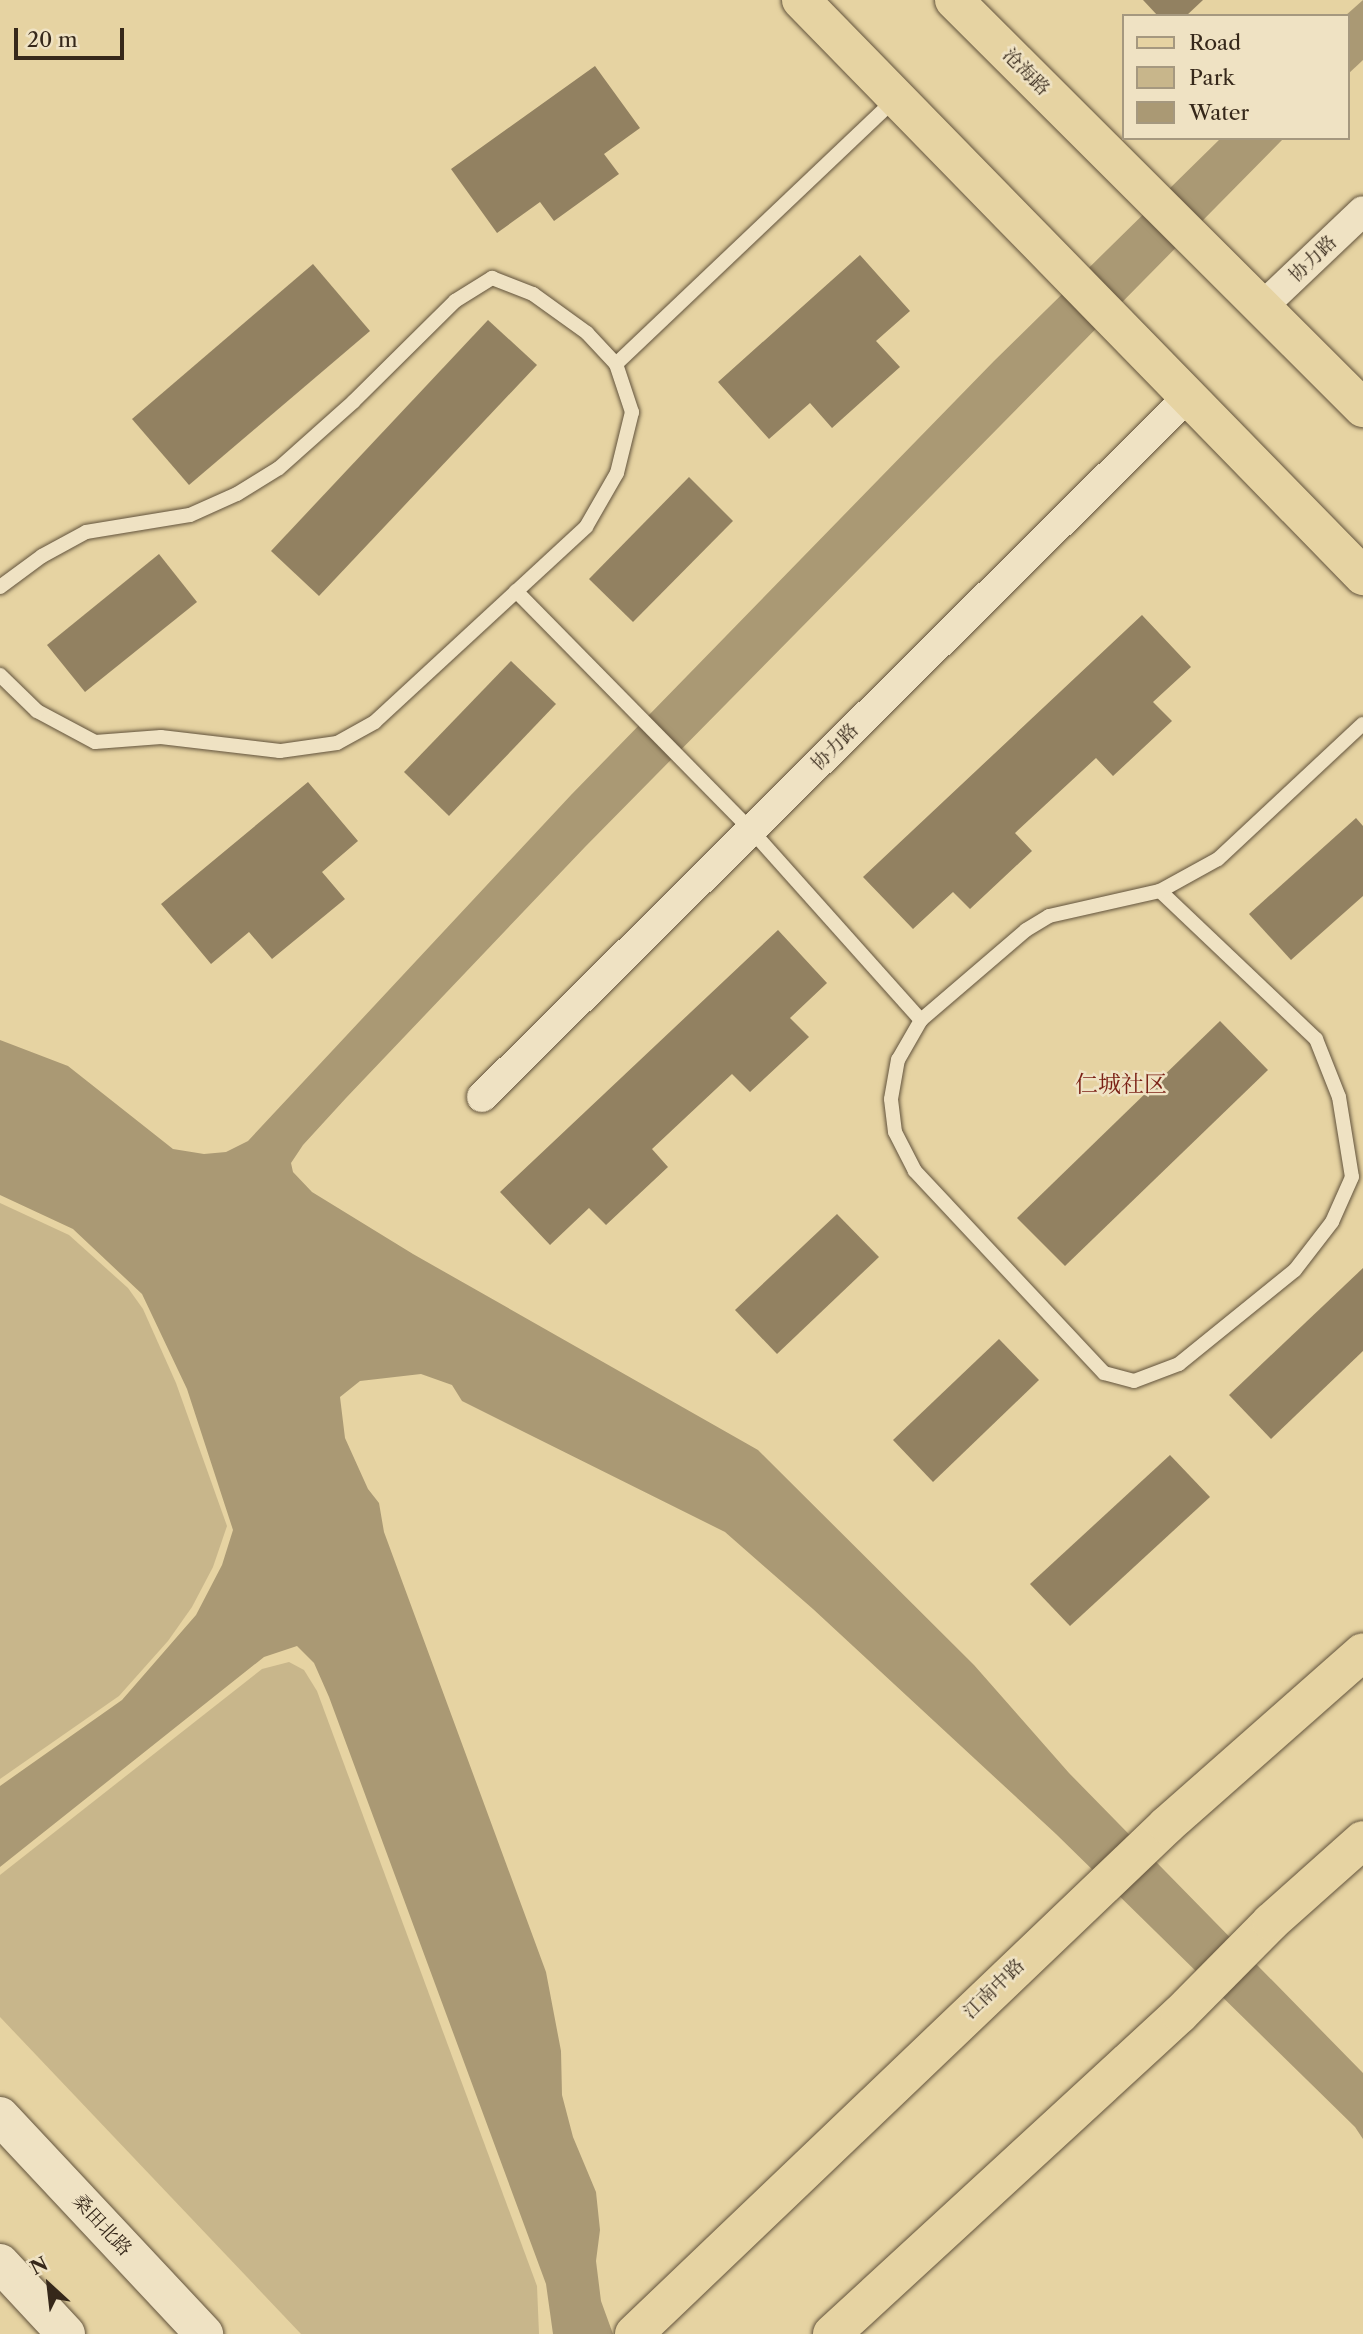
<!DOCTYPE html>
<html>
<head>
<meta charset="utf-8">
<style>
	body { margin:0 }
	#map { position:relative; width:1363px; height:2334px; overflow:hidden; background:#e6d3a2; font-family:"Libre Caslon Text","Noto Serif SC",serif }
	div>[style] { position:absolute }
	.green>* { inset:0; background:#c8b68b }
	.water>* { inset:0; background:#aa9974 }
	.building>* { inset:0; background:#928161 }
	.roads { filter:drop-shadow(0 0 2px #62533c) drop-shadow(0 0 2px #62533c) }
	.lane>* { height:14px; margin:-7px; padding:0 7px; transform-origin:7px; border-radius:7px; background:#efe2c3 }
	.street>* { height:30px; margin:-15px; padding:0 15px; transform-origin:15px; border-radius:15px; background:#efe2c3 }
	.secondary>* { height:38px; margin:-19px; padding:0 19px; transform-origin:19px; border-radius:19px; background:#efe2c3 }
	.primary>* { height:38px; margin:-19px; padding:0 19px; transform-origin:19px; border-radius:19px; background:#e6d3a2 }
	span { translate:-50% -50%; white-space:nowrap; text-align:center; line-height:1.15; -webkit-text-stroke:5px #efe2c3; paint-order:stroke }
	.street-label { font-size:19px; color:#36281a }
	.quarter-label { font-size:23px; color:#7a1f14 }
	.legend { position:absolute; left:1122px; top:14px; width:228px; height:126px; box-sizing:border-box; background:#efe2c3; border:2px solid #a5987f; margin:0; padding:9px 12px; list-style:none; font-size:21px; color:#36281a }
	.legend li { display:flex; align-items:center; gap:14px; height:35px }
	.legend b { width:35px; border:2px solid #a5987f }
	.north { position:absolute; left:14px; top:2250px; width:70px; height:70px; -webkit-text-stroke:5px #efe2c3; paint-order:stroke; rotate:333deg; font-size:19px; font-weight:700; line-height:28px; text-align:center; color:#36281a }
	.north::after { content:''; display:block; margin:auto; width:24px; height:32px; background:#36281a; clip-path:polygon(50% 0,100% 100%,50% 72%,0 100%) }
	.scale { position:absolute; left:14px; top:28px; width:110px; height:32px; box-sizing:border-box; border:4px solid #36281a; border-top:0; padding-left:9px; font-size:21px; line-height:24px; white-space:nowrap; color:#36281a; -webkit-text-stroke:5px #efe2c3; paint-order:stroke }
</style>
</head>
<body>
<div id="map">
	<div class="green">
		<i style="clip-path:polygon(0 1203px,69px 1235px,128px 1288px,143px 1309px,176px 1383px,227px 1526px,213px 1567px,192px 1607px,168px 1641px,119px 1696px,0 1779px)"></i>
		<i style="clip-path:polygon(289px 1662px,304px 1670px,317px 1691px,537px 2286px,539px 2334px,301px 2334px,0 2017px,0 1875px,262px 1669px)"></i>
	</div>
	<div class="water">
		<i style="clip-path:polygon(1363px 0,1363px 60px,1347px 75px,1345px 16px)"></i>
		<i style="clip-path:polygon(1221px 138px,1284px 138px,585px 847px,346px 1098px,303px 1145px,291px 1163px,293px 1172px,312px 1192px,413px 1254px,758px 1450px,974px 1665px,1069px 1773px,1363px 2073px,1363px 2139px,1355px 2127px,1056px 1834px,813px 1609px,725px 1532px,462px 1401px,452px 1385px,421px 1374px,360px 1381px,340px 1397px,345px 1438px,368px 1489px,379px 1503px,384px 1532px,546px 1972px,561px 2051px,562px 2095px,573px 2137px,596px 2192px,600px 2230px,596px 2261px,601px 2301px,613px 2334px,553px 2334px,546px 2284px,329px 1697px,314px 1663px,297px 1646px,264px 1657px,0 1867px,0 1786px,122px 1700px,196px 1615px,222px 1565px,233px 1530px,187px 1389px,142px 1294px,73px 1229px,0 1195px,0 1040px,68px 1066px,173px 1149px,204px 1154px,226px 1152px,248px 1141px,571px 795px,994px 361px)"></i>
	</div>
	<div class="building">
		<i style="clip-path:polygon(1143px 0,1203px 0,1186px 16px,1158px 16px)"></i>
		<i style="clip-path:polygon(595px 66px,640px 128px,604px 154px,619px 174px,554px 221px,540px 202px,497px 233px,451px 169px)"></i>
		<i style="clip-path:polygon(860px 255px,910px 311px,876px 341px,900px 367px,832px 428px,810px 403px,769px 439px,718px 382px)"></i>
		<i style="clip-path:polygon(313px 264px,370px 331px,189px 485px,132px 419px)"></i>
		<i style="clip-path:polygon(488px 320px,537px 365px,319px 596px,271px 551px)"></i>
		<i style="clip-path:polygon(689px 477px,733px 521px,633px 622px,589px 579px)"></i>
		<i style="clip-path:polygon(159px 554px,197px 602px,85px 692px,47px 645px)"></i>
		<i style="clip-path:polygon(1142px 615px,1191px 667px,1153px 702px,1172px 721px,1113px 776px,1096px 758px,1015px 833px,1032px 851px,970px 909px,953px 892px,913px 929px,863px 877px)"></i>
		<i style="clip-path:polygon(511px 661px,556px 704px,449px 816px,404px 772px)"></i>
		<i style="clip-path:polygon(308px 782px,358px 841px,322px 872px,345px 899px,272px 959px,249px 932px,211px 964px,161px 904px)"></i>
		<i style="clip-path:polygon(1356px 818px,1363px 826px,1363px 896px,1291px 960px,1249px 914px)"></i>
		<i style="clip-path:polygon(778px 930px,827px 983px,790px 1018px,809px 1037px,750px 1092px,732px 1074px,652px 1149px,668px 1167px,606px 1225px,589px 1208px,550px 1245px,500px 1192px)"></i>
		<i style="clip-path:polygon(1220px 1021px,1268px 1070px,1065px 1266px,1017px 1218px)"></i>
		<i style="clip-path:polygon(837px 1214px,879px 1257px,777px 1354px,735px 1310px)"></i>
		<i style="clip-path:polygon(1363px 1268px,1363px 1351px,1271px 1439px,1229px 1395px)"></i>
		<i style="clip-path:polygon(999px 1339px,1039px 1380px,933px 1482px,893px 1440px)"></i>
		<i style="clip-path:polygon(1170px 1455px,1210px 1497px,1070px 1626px,1030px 1584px)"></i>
	</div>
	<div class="roads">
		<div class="lane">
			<i style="left:616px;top:364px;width:385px;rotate:-43.5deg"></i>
			<i style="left:0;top:587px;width:52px;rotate:-36.4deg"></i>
			<i style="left:42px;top:556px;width:50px;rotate:-28.6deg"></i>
			<i style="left:86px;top:532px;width:105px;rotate:-9.3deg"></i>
			<i style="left:190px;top:515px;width:51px;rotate:-24.1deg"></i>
			<i style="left:237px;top:494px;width:49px;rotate:-31.8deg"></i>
			<i style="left:279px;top:468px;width:99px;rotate:-41.7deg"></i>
			<i style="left:353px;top:402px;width:144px;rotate:-44.7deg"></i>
			<i style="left:455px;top:301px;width:44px;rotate:-31.9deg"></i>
			<i style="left:492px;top:278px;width:44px;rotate:21.3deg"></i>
			<i style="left:533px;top:294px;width:67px;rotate:35.8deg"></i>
			<i style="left:587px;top:333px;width:42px;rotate:46.9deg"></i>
			<i style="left:616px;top:364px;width:51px;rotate:71.6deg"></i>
			<i style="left:632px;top:412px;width:63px;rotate:103.8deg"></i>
			<i style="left:617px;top:473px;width:62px;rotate:119.9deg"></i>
			<i style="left:586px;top:527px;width:287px;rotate:137.3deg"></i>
			<i style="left:375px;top:722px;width:43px;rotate:151.1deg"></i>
			<i style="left:337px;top:743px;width:58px;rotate:172deg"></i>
			<i style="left:280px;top:751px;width:120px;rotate:-173.3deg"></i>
			<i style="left:161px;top:737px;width:66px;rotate:175.7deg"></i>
			<i style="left:95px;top:742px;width:66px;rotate:-151.9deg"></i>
			<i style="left:37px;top:711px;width:52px;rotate:-135.8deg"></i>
			<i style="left:516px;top:591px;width:335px;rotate:45.5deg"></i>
			<i style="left:751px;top:830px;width:255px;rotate:48.2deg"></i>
			<i style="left:1160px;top:891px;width:215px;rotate:43.5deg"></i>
			<i style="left:1316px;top:1039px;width:62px;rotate:68.4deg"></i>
			<i style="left:1339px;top:1097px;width:81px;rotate:80.8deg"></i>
			<i style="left:1352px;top:1177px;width:49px;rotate:114deg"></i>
			<i style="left:1332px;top:1222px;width:61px;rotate:127.6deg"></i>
			<i style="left:1295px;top:1270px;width:149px;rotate:141deg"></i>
			<i style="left:1179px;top:1364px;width:48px;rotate:159.3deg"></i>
			<i style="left:1134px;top:1381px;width:31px;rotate:-165deg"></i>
			<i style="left:1104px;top:1373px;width:277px;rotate:-133.1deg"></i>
			<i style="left:915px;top:1171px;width:44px;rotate:-117.1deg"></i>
			<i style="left:895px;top:1132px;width:33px;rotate:-97deg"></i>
			<i style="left:891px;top:1099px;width:40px;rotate:-80deg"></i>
			<i style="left:898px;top:1060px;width:46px;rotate:-60.1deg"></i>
			<i style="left:921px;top:1020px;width:138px;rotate:-40.6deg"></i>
			<i style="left:1026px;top:930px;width:27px;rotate:-31deg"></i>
			<i style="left:1049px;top:916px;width:114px;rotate:-12.7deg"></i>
			<i style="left:1160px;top:891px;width:66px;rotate:-28.9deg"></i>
			<i style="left:1218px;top:859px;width:198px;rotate:-43deg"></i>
		</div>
		<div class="street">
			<i style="left:1262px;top:307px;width:139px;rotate:-43.5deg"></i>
			<i style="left:482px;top:1097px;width:994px;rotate:-44.76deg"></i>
		</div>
		<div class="secondary">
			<i style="left:0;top:2116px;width:299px;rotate:46.9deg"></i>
			<i style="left:0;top:2263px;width:97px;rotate:47.1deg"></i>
		</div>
		<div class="primary">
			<i style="left:801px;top:0;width:805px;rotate:45.7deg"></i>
			<i style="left:954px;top:0;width:578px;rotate:44.93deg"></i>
			<i style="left:634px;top:2334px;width:737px;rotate:-43.68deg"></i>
			<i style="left:1167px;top:1825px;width:261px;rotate:-41.4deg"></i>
			<i style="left:832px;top:2334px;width:473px;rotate:-42.6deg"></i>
			<i style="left:1180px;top:2014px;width:129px;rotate:-45.3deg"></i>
			<i style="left:1271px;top:1922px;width:123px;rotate:-41.7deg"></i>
		</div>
	</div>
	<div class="street-label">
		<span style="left:1026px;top:72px;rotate:45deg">沧海路</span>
		<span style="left:1313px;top:259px;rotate:-44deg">协力路</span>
		<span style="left:835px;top:747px;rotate:-45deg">协力路</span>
		<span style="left:994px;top:1989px;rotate:-44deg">江南中路</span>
		<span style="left:102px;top:2225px;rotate:47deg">桑田北路</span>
	</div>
	<div class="quarter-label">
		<span style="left:1121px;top:1084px">仁城社区</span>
	</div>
	<ul class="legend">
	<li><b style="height:9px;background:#e6d3a2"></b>Road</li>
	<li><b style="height:19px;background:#c8b68b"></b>Park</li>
	<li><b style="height:19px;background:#aa9974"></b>Water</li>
	</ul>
	<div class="north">N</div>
	<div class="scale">20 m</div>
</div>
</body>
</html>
